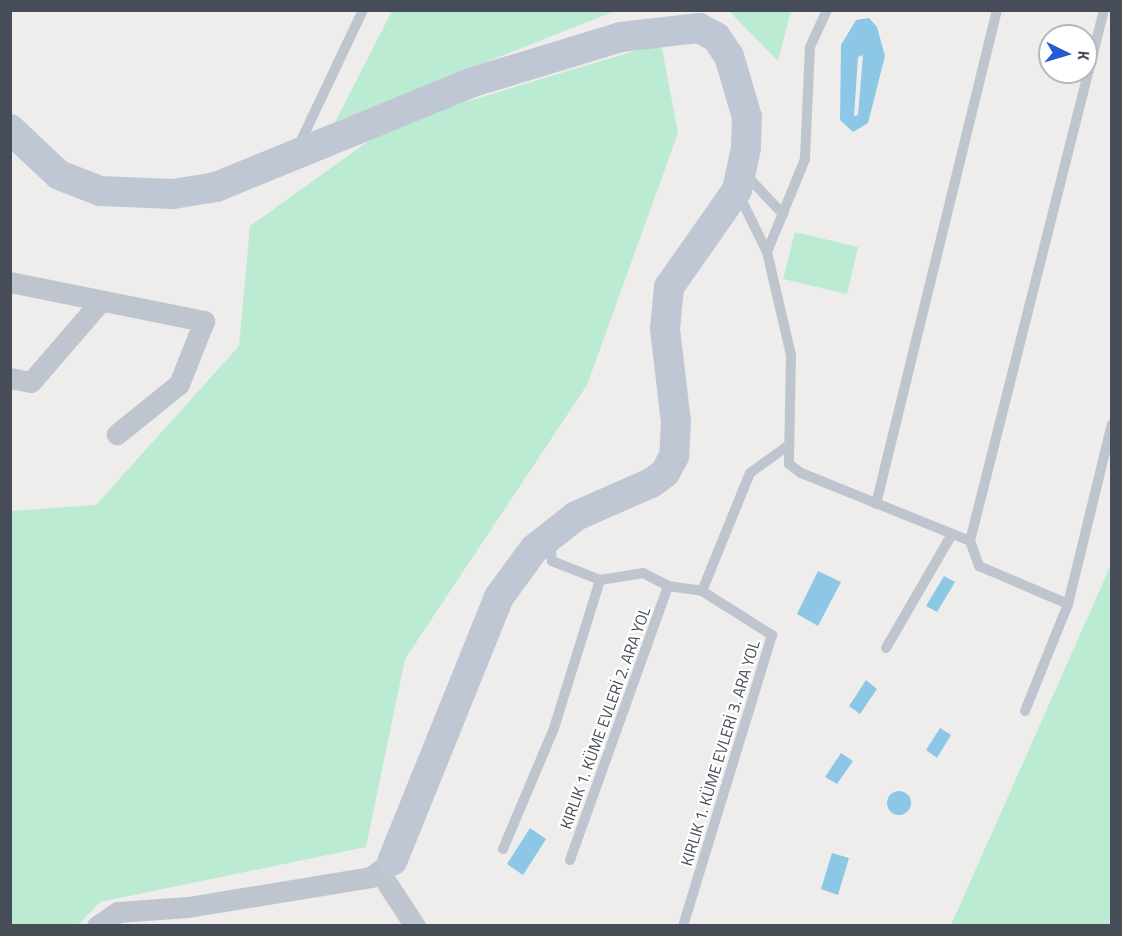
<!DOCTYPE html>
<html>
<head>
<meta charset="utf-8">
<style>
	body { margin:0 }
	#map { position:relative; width:1122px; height:936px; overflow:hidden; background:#efecec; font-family:"Titillium Web",sans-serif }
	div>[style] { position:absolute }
	.green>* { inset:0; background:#bcebd4 }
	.water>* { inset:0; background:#8cc8e5 }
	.round { border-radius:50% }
	.lane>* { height:10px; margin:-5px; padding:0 5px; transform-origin:5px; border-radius:5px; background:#bec5ce }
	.street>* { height:21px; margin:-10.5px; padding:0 10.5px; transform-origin:10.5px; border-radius:10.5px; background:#bec5ce }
	.secondary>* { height:30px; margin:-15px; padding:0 15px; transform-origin:15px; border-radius:15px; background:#c0c7d4 }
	span { translate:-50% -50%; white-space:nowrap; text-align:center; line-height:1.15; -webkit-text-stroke:4.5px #fff; paint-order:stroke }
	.street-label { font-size:16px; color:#464d58 }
	.frame { position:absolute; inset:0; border:12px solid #464d58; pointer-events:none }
	.north { position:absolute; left:1038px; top:24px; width:60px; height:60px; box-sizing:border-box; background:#fff; border:2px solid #b5b8bc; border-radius:50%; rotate:95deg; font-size:16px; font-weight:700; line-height:24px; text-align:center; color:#464d58 }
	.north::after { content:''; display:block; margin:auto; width:21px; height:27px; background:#245bd1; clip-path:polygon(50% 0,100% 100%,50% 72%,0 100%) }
</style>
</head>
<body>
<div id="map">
	<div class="green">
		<i style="clip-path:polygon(392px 11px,615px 11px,335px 122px)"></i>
		<i style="clip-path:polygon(729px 11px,791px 11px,778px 61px)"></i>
		<i style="clip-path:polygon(661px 43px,678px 133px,587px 385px,405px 659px,366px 847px,100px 902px,78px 925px,11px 926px,11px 511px,96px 505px,239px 346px,250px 226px,392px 124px)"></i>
		<i style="clip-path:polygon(795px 232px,858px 247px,847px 294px,783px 279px)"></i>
		<i style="clip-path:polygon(1111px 560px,1111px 925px,951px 925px,1110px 567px)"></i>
	</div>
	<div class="water">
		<i style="clip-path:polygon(evenodd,869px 18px,877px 27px,885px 56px,868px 123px,853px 132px,840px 120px,841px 45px,856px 20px,869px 18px,863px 55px,858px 115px,854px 116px,858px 57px,863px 55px)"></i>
		<i style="clip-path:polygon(818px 571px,841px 582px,818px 626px,797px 614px)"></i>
		<i style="clip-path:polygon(944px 576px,955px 582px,937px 612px,926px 606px)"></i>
		<i style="clip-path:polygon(866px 680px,877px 689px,860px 714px,849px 706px)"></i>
		<i style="clip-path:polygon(940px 728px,951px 735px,937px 758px,926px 750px)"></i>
		<i style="clip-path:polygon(841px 753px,853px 761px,837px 784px,825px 777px)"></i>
		<i class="round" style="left:887px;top:791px;width:24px;height:24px"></i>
		<i style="clip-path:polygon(530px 828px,546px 839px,523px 875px,507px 864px)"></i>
		<i style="clip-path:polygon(832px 853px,849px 858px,838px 895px,821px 889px)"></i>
	</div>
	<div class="lane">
		<i style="left:827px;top:10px;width:41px;rotate:114.7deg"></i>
		<i style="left:810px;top:47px;width:112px;rotate:92.6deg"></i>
		<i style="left:805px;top:159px;width:100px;rotate:112.2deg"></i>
		<i style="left:767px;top:252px;width:106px;rotate:76.9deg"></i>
		<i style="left:791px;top:355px;width:109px;rotate:91.1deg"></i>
		<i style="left:789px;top:464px;width:15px;rotate:37deg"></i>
		<i style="left:801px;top:473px;width:182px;rotate:21.9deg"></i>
		<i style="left:970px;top:541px;width:27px;rotate:70deg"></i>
		<i style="left:979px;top:566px;width:97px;rotate:23.1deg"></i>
		<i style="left:298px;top:147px;width:152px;rotate:-64.6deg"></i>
		<i style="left:744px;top:173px;width:57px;rotate:46.4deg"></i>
		<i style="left:738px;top:193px;width:66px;rotate:63.8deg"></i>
		<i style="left:876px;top:504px;width:509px;rotate:-76.24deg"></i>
		<i style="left:550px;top:540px;width:21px;rotate:85deg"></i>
		<i style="left:552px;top:561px;width:52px;rotate:21.6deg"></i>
		<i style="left:600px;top:580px;width:44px;rotate:-9.2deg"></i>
		<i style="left:643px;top:573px;width:28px;rotate:27deg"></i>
		<i style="left:668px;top:586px;width:34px;rotate:8deg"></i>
		<i style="left:702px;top:591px;width:83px;rotate:32.2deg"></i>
		<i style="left:772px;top:635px;width:304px;rotate:107deg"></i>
		<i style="left:970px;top:541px;width:548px;rotate:-75.84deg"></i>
		<i style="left:702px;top:591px;width:127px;rotate:-67.9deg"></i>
		<i style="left:750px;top:473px;width:44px;rotate:-35.8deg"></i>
		<i style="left:886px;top:648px;width:132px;rotate:-59.9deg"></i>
		<i style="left:1025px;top:711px;width:115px;rotate:-68.1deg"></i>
		<i style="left:1068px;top:604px;width:185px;rotate:-76.3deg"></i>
		<i style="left:503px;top:849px;width:131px;rotate:-67.1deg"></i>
		<i style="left:554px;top:728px;width:155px;rotate:-72.7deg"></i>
		<i style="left:570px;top:860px;width:291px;rotate:-70.3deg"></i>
	</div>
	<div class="street">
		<i style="left:10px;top:282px;width:198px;rotate:11.4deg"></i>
		<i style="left:204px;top:321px;width:68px;rotate:111.6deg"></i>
		<i style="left:179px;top:384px;width:80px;rotate:141.1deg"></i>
		<i style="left:10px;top:378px;width:21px;rotate:11deg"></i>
		<i style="left:31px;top:382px;width:106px;rotate:-49.2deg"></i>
		<i style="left:379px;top:871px;width:66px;rotate:56.8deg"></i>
		<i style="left:97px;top:926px;width:25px;rotate:-34deg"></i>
		<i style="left:118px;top:912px;width:70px;rotate:-4.1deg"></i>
		<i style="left:188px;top:907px;width:185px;rotate:-9.3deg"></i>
		<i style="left:371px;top:877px;width:28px;rotate:-38deg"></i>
	</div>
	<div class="secondary">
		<i style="left:10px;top:129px;width:67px;rotate:43.2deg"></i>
		<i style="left:59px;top:175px;width:44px;rotate:21.3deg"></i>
		<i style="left:100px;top:191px;width:73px;rotate:2.4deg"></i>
		<i style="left:173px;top:194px;width:44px;rotate:-9.2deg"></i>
		<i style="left:216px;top:187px;width:278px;rotate:-22.2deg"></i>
		<i style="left:473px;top:82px;width:155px;rotate:-16.9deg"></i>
		<i style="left:621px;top:37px;width:79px;rotate:-6.6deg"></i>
		<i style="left:699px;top:28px;width:19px;rotate:28deg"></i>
		<i style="left:716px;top:37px;width:23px;rotate:56deg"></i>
		<i style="left:729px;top:56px;width:64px;rotate:73.6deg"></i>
		<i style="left:747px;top:117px;width:31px;rotate:92deg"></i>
		<i style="left:746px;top:148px;width:43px;rotate:102.1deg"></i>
		<i style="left:737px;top:190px;width:118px;rotate:125deg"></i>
		<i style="left:669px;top:287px;width:42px;rotate:95.4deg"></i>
		<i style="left:665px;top:329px;width:94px;rotate:83.3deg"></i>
		<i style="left:676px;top:422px;width:34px;rotate:93deg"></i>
		<i style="left:674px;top:456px;width:19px;rotate:118deg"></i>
		<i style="left:665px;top:473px;width:17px;rotate:144deg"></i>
		<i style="left:651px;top:483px;width:82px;rotate:156.3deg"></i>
		<i style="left:576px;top:516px;width:53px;rotate:141.8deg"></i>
		<i style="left:534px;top:549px;width:59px;rotate:126.1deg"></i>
		<i style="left:499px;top:597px;width:284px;rotate:112deg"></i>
	</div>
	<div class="street-label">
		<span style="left:605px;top:718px;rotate:-70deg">KIRLIK 1. KÜME EVLERİ 2. ARA YOL</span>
		<span style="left:720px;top:753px;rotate:-73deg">KIRLIK 1. KÜME EVLERİ 3. ARA YOL</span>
	</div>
	<div class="frame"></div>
	<div class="north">K</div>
</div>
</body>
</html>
